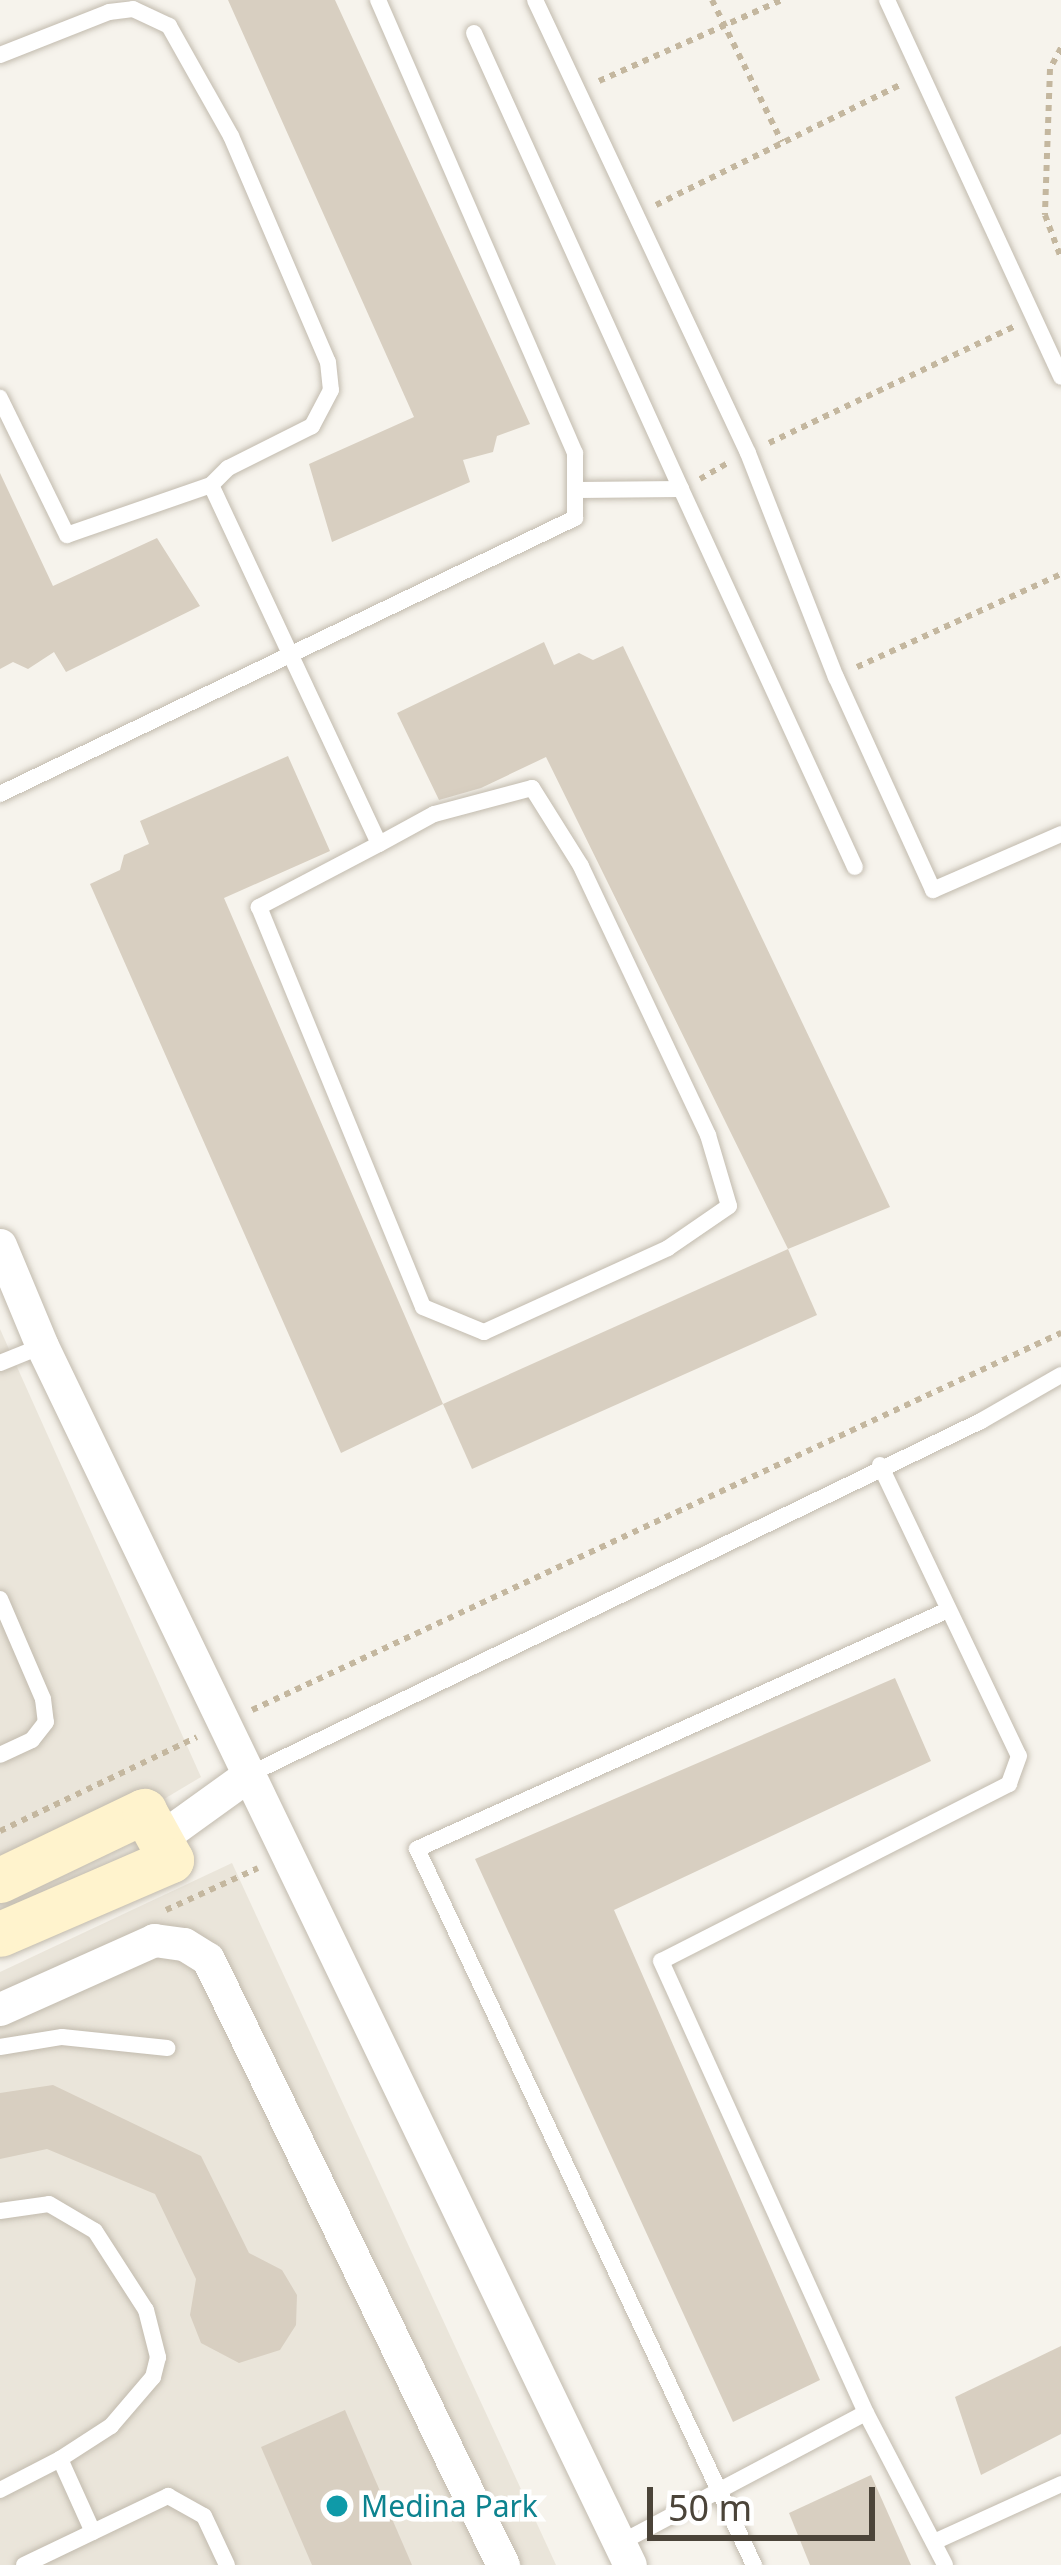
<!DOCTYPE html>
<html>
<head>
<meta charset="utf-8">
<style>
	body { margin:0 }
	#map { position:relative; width:1061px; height:2565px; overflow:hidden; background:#f6f3ec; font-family:"Noto Sans",sans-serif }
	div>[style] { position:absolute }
	.residential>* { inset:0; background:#eae5da }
	.building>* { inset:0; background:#d8cfc1 }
	.path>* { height:6px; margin-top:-3px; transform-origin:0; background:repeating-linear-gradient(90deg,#c4b79f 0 6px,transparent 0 12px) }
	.roads { filter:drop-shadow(0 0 3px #c2bbae) drop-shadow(0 0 3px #c2bbae) }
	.lane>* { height:16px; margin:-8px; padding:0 8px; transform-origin:8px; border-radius:8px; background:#fff }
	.street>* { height:33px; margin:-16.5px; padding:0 16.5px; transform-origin:16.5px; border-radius:16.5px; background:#fff }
	.secondary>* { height:45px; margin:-22.5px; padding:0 22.5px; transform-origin:22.5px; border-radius:22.5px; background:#fff3cd }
	.dots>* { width:33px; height:33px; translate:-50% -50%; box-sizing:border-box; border:6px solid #fff; border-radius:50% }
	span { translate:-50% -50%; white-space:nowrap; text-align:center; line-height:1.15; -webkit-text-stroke:9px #fff; paint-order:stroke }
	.culture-label { font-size:30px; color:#0d838f }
	.left { translate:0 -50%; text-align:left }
	.scale { position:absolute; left:647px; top:2487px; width:228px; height:54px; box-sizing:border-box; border:6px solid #4b4439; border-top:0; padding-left:15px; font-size:36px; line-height:42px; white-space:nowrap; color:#4b4439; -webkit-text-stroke:9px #fff; paint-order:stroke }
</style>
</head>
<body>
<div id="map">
	<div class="residential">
		<i style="clip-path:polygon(0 1329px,201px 1777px,144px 1811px,0 1877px)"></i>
		<i style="clip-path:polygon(232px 1863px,556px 2565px,0 2565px,0 1972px)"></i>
	</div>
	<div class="building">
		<i style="clip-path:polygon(228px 0,335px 0,530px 424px,497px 436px,493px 452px,463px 460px,470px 482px,332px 542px,309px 464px,414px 417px)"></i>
		<i style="clip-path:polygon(0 473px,53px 586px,157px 538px,200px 606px,66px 672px,54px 652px,28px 669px,13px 662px,0 669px)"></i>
		<i style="clip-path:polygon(544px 642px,554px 665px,579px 653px,593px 660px,623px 646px,890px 1207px,788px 1249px,546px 757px,481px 788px,439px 800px,397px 713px)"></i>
		<i style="clip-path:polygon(288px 756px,330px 851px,224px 898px,443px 1404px,341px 1453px,90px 884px,120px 870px,124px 855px,149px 844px,140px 821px)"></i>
		<i style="clip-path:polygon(788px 1249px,817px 1315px,472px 1469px,443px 1404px)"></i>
		<i style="clip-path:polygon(895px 1678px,931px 1761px,614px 1910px,820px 2380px,733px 2422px,475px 1859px)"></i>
		<i style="clip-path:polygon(53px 2085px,201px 2156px,249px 2253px,282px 2270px,297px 2295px,296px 2325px,280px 2350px,239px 2363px,201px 2343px,190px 2315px,196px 2279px,155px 2194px,47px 2149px,0 2159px,0 2093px)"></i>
		<i style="clip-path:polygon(1061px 2346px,1061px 2434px,981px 2475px,955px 2397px)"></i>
		<i style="clip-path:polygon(345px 2410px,412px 2565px,312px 2565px,261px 2447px)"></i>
		<i style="clip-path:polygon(871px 2475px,911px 2565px,810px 2565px,789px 2513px)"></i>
	</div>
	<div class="path">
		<i style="left:712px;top:0;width:158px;rotate:63.8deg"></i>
		<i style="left:1061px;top:48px;width:24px;rotate:118deg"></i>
		<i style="left:1050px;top:69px;width:146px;rotate:92deg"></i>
		<i style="left:1045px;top:215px;width:46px;rotate:69.6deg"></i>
		<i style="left:599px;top:81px;width:200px;rotate:-23.9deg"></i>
		<i style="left:656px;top:205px;width:274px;rotate:-26.2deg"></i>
		<i style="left:769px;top:443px;width:275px;rotate:-25.4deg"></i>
		<i style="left:700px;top:479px;width:34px;rotate:-30deg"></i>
		<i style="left:857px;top:667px;width:224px;rotate:-24.5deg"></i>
		<i style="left:252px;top:1710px;width:893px;rotate:-24.99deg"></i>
		<i style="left:0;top:1831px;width:218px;rotate:-25.5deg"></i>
		<i style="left:166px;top:1910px;width:101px;rotate:-24.5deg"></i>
	</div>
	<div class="roads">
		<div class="lane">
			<i style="left:535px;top:0;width:501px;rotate:64.82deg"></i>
			<i style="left:748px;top:453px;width:241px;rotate:68.6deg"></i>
			<i style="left:836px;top:677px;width:234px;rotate:65.5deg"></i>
			<i style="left:933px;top:890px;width:140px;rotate:-23.6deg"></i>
			<i style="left:887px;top:0;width:415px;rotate:65.2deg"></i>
			<i style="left:474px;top:33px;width:501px;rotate:65.58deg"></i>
			<i style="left:0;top:55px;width:117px;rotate:-21.5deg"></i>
			<i style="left:109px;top:12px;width:24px;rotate:-7deg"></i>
			<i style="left:133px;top:9px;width:40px;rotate:25deg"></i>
			<i style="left:169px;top:26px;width:126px;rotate:60.6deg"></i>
			<i style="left:231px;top:136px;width:246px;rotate:66.8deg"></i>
			<i style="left:328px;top:362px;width:28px;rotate:84deg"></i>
			<i style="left:331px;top:390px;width:41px;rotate:117.8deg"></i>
			<i style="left:312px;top:426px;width:94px;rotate:153.4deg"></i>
			<i style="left:228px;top:468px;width:24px;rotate:135deg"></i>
			<i style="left:211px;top:485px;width:152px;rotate:160.9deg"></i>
			<i style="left:67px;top:535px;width:153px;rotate:-116.1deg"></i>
			<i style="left:211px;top:485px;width:396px;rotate:64.9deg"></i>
			<i style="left:379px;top:844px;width:136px;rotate:152.3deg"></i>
			<i style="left:259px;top:907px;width:432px;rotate:67.7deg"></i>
			<i style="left:423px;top:1307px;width:66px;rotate:22.3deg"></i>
			<i style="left:484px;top:1332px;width:202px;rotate:-24.5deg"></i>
			<i style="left:668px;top:1248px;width:74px;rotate:-34.5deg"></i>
			<i style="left:729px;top:1206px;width:74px;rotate:-106.5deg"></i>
			<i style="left:708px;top:1135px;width:297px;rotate:-115.3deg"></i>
			<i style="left:581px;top:866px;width:92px;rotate:-122.1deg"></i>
			<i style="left:532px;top:788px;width:101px;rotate:165.1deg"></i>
			<i style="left:434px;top:814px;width:63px;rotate:151.4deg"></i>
			<i style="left:577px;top:490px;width:104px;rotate:-0.6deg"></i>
			<i style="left:681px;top:489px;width:416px;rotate:65.3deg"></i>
			<i style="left:0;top:794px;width:638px;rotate:-25.64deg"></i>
			<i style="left:575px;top:518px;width:65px;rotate:-90deg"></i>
			<i style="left:575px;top:453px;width:494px;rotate:-113.5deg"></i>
			<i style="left:0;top:1363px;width:45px;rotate:-22deg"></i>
			<i style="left:880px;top:1465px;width:322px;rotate:64.5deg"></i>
			<i style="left:1019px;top:1756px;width:30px;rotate:110deg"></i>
			<i style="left:1009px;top:1784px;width:390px;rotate:153deg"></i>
			<i style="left:661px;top:1961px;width:496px;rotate:65.6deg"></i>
			<i style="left:866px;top:2413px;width:171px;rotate:62.5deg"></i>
			<i style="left:0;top:1599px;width:109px;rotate:66.7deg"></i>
			<i style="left:43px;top:1699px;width:23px;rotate:83deg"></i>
			<i style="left:46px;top:1722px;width:23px;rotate:128deg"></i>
			<i style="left:32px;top:1740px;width:35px;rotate:155deg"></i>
			<i style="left:248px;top:1775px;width:814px;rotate:-25.78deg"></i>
			<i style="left:981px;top:1421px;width:92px;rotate:-29.9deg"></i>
			<i style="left:0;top:2047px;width:63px;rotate:-9.2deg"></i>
			<i style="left:62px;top:2037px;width:106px;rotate:6deg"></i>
			<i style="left:0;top:2211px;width:49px;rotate:-8.1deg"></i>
			<i style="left:49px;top:2204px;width:53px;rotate:30.4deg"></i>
			<i style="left:95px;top:2231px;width:94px;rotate:57.2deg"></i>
			<i style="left:146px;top:2310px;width:49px;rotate:75.7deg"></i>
			<i style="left:158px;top:2357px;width:21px;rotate:104deg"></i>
			<i style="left:153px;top:2377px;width:65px;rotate:130.6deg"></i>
			<i style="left:111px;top:2426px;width:61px;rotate:147.1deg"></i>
			<i style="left:60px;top:2459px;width:80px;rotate:65.7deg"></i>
			<i style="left:0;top:2490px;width:68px;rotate:-27.3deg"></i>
			<i style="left:934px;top:2542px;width:140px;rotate:-24.5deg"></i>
			<i style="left:620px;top:2543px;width:278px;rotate:-27.9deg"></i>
			<i style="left:24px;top:2565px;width:160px;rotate:-25.6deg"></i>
			<i style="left:168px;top:2496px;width:41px;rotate:29.1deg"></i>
			<i style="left:204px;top:2516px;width:54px;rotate:64.9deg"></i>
			<i style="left:754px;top:2565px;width:791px;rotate:-115.2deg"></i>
			<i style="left:417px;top:1849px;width:582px;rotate:-24.23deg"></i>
		</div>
		<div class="street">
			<i style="left:0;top:1245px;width:109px;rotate:67.4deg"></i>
			<i style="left:42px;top:1346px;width:1353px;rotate:64.25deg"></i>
			<i style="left:158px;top:1840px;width:111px;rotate:-35.8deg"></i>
			<i style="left:0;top:2009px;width:169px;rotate:-24.1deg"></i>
			<i style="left:154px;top:1940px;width:30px;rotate:8deg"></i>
			<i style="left:184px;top:1944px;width:28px;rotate:32deg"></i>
			<i style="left:208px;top:1959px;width:674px;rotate:64.04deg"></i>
		</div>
		<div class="secondary">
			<i style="left:0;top:1880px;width:160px;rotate:-25.6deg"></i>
			<i style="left:144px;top:1811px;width:56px;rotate:61.1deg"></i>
			<i style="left:171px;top:1860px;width:186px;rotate:156.6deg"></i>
		</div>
	</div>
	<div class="dots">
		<i style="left:337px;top:2506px;background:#0f9aa8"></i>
	</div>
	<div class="culture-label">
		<span class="left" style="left:361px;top:2506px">Medina Park</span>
	</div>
	<div class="scale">50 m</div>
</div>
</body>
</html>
